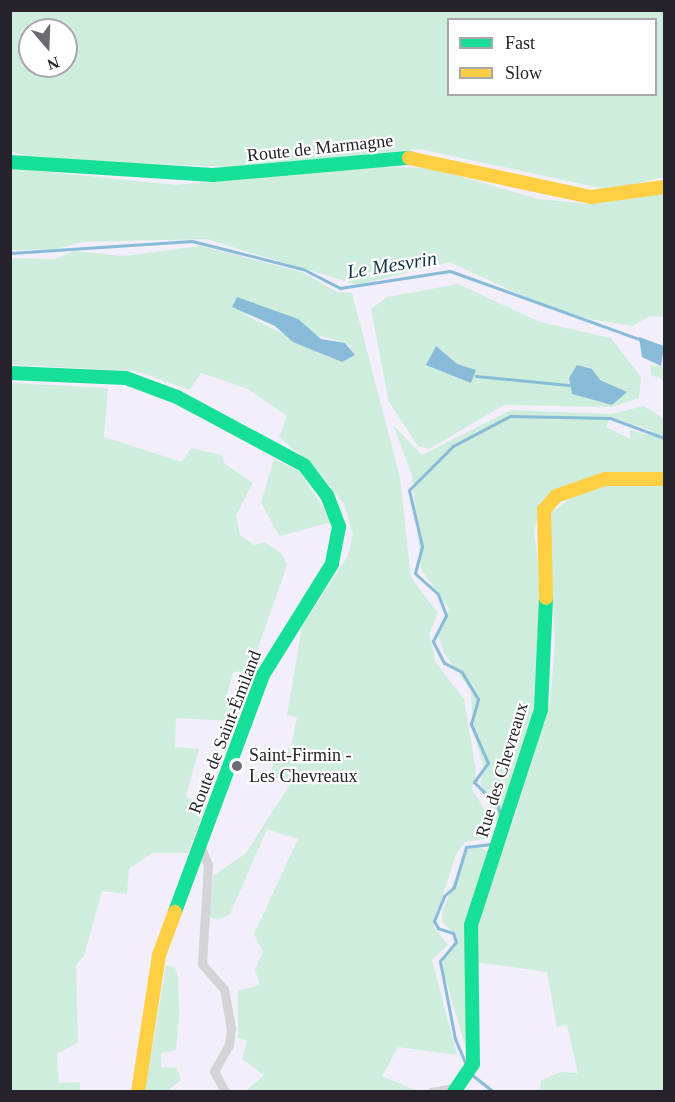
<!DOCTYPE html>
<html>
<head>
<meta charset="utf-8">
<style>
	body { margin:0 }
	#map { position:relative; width:675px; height:1102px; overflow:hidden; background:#f2eefa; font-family:"Times New Roman",serif }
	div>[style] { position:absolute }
	.green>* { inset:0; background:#ceeddd }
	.water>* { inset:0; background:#87bbd7 }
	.stream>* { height:3px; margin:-1.5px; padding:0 1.5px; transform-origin:1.5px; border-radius:1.5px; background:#87bbd7 }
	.street>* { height:9px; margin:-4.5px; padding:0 4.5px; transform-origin:4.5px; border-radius:4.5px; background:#d4d3d6 }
	.fast>* { height:14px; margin:-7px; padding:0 7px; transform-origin:7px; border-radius:7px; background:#16e098 }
	.slow>* { height:14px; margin:-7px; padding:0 7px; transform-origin:7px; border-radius:7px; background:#ffcf43 }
	.dots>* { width:16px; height:16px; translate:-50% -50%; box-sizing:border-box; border:3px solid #fff; border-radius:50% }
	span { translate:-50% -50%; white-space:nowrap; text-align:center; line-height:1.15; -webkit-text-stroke:4.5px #fff; paint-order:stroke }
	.street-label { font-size:18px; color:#27232d }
	.poi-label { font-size:18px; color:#27232d }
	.left { translate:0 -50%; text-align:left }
	.water-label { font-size:20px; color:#113544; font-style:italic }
	.frame { position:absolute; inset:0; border:12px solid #27232d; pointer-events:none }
	.legend { position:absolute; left:447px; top:18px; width:210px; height:78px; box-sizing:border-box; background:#fff; border:2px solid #a9a7ab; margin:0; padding:8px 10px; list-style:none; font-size:18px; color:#27232d }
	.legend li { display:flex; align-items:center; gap:12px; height:30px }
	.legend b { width:30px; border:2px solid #a9a7ab }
	.north { position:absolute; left:18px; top:18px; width:60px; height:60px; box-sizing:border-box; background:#fff; border:2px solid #a9a7ab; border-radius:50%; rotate:161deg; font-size:16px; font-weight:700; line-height:24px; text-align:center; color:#27232d }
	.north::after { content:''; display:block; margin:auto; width:21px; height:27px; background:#6e6a75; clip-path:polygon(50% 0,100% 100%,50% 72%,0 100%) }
</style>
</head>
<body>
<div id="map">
	<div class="green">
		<i style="clip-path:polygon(evenodd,10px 11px,664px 11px,664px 177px,610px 190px,420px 149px,237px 167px,39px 160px,11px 151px,10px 11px,448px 20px,656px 20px,656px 94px,448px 94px,448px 20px,10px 11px,30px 30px,66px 30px,66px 66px,30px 66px,30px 30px)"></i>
		<i style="clip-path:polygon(368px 167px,432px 168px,538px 199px,589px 204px,664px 193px,664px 317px,650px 316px,632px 326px,589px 319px,536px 302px,450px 262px,358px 285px,206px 239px,83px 242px,56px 249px,11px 250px,11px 168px,176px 185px)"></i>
		<i style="clip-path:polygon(evenodd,200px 246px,302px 272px,337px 292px,352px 293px,400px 478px,411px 578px,438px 613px,429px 634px,436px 663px,464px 699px,476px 771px,472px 789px,491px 820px,486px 839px,465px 842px,456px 854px,433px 926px,448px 945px,432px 960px,457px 1055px,398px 1047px,382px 1076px,417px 1091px,246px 1091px,264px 1075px,242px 1059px,247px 1041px,238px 1038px,238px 991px,260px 985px,255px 970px,263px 952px,254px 934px,298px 839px,267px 829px,230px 914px,217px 920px,209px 916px,213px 876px,246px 853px,293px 780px,270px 777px,276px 752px,291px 748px,297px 717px,287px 715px,302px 626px,348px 556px,353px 534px,344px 504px,315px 467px,279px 437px,287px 416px,248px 389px,201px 373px,190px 390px,137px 371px,11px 365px,10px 258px,56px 259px,73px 251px,125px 256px,200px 246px,239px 312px,345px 343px,352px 347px,331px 358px,239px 312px)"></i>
		<i style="clip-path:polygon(458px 284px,540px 322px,611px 338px,641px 377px,639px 398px,612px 407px,504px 405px,429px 449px,418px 446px,389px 402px,371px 309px,387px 297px)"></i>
		<i style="clip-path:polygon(650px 365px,664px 367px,664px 380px,651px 375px)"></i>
		<i style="clip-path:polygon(11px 383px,108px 388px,104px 437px,182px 462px,191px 448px,221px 455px,225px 464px,253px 483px,236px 515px,240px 535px,254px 545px,264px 542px,281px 553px,287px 565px,250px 671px,233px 672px,226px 700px,244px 702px,234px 721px,176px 718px,175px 747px,199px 749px,186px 797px,206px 805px,188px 853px,152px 853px,129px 869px,127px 894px,102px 891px,84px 956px,76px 965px,78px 1042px,57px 1054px,59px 1083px,80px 1082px,80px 1091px,11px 1091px)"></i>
		<i style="clip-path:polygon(evenodd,644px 406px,664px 419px,664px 475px,588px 478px,564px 486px,541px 505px,534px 532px,542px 594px,538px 713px,497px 823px,480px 782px,484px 768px,473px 731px,471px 691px,444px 653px,438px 635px,449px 609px,421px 569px,412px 475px,393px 425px,422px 455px,511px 410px,611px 414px,644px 406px,610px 417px,651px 430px,648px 435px,630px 430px,630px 439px,606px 427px,610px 417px)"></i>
		<i style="clip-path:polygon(274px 459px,300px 472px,332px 522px,279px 536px,261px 502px)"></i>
		<i style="clip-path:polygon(664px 484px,664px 1091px,540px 1091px,541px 1081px,560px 1072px,578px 1073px,567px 1025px,557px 1027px,547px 972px,476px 962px,476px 919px,515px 816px,550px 702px,555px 643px,549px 514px,576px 494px,609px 485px)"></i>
		<i style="clip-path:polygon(476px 845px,490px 853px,476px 889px,467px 1052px,444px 974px,443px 960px,454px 948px,455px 934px,442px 922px,442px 913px,466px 850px)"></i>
		<i style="clip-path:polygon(166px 965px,175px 968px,178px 977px,179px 1016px,176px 1050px,161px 1053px,161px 1067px,177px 1068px,181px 1080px,167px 1091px,145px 1092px)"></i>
	</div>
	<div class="water">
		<i style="clip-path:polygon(237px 297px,298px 319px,321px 339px,345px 343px,355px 355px,342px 362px,293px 342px,275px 326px,232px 307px)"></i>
		<i style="clip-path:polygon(639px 337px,664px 346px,661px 366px,642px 357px)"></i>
		<i style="clip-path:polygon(436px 346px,457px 364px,476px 370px,471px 383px,426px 365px)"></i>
		<i style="clip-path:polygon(577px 365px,592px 369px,600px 380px,627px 392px,612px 405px,572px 394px,569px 378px)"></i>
	</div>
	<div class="stream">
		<i style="left:10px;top:253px;width:182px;rotate:-3.8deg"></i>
		<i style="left:192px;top:241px;width:114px;rotate:14.2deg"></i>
		<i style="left:303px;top:269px;width:42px;rotate:27.2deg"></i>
		<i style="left:340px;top:288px;width:111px;rotate:-8.8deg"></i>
		<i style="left:450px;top:271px;width:204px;rotate:19.8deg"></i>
		<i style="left:476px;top:376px;width:93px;rotate:5.5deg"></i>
		<i style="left:500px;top:815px;width:9px;rotate:-103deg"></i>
		<i style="left:498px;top:806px;width:34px;rotate:-135deg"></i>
		<i style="left:474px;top:782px;width:24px;rotate:-54deg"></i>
		<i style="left:488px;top:763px;width:43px;rotate:-113.6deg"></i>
		<i style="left:471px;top:724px;width:26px;rotate:-74deg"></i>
		<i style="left:478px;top:699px;width:31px;rotate:-121deg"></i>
		<i style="left:462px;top:672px;width:20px;rotate:-153deg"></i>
		<i style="left:444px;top:663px;width:25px;rotate:-117deg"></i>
		<i style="left:433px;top:641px;width:29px;rotate:-63deg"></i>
		<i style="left:446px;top:615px;width:22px;rotate:-111deg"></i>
		<i style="left:438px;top:594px;width:31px;rotate:-138deg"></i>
		<i style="left:415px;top:573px;width:28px;rotate:-75deg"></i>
		<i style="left:422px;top:546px;width:57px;rotate:-103.1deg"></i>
		<i style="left:409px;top:490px;width:62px;rotate:-45deg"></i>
		<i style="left:453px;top:446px;width:64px;rotate:-27.8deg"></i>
		<i style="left:510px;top:416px;width:100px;rotate:1.1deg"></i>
		<i style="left:610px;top:418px;width:58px;rotate:20.3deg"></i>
		<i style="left:467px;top:1067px;width:30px;rotate:-113deg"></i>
		<i style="left:455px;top:1039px;width:79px;rotate:-100.9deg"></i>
		<i style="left:440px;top:961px;width:25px;rotate:-50deg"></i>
		<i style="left:456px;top:942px;width:9px;rotate:-108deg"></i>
		<i style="left:453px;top:933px;width:16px;rotate:-162deg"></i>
		<i style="left:438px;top:928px;width:8px;rotate:-120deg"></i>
		<i style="left:434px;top:921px;width:27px;rotate:-68deg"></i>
		<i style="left:444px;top:896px;width:13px;rotate:-42deg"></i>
		<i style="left:454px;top:887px;width:42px;rotate:-73.3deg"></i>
		<i style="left:466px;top:847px;width:25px;rotate:-7deg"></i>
		<i style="left:472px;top:1075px;width:28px;rotate:38deg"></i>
	</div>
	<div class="street">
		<i style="left:200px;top:845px;width:22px;rotate:68deg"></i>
		<i style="left:208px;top:865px;width:99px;rotate:93.5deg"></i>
		<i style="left:202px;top:964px;width:33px;rotate:49deg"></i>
		<i style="left:224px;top:989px;width:40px;rotate:80deg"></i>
		<i style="left:231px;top:1028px;width:17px;rotate:97deg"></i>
		<i style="left:229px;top:1045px;width:30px;rotate:120deg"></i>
		<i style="left:214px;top:1071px;width:24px;rotate:62deg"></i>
		<i style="left:431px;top:1092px;width:22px;rotate:-10deg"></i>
	</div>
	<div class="fast">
		<i style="left:10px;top:162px;width:203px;rotate:3.7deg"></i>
		<i style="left:213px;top:175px;width:197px;rotate:-5deg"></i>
		<i style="left:10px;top:373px;width:116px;rotate:2.5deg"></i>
		<i style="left:126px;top:378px;width:54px;rotate:20.4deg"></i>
		<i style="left:177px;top:397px;width:144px;rotate:28.2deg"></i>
		<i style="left:304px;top:465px;width:38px;rotate:53deg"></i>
		<i style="left:327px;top:495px;width:34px;rotate:69deg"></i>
		<i style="left:339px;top:527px;width:38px;rotate:101deg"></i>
		<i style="left:332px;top:564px;width:131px;rotate:121.9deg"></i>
		<i style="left:263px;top:675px;width:253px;rotate:110.4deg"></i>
		<i style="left:454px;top:1092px;width:34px;rotate:-56deg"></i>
		<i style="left:473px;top:1064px;width:139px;rotate:-90.8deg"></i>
		<i style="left:471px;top:925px;width:227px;rotate:-72deg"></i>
		<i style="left:541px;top:709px;width:111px;rotate:-87.4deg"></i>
	</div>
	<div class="slow">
		<i style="left:409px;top:158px;width:186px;rotate:12.1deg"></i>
		<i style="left:591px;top:197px;width:74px;rotate:-7.8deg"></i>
		<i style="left:546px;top:598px;width:88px;rotate:-91.3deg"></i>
		<i style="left:544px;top:510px;width:18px;rotate:-49deg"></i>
		<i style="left:556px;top:496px;width:52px;rotate:-19.1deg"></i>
		<i style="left:605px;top:479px;width:59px"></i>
		<i style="left:138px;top:1092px;width:139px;rotate:-81.3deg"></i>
		<i style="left:159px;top:955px;width:46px;rotate:-69.6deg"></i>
	</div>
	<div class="dots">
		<i style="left:237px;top:766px;background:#6e6a75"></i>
	</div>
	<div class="street-label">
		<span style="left:320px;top:148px;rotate:-6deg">Route de Marmagne</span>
		<span style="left:225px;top:732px;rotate:-69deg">Route de Saint-Émiland</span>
		<span style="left:502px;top:770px;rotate:-73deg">Rue des Chevreaux</span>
	</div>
	<div class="poi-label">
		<span class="left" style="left:249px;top:766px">Saint-Firmin -<br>Les Chevreaux</span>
	</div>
	<div class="water-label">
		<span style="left:392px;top:265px;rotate:-9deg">Le Mesvrin</span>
	</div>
	<div class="frame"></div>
	<ul class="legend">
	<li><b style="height:8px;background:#16e098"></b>Fast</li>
	<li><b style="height:8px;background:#ffcf43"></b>Slow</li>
	</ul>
	<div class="north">N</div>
</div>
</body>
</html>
